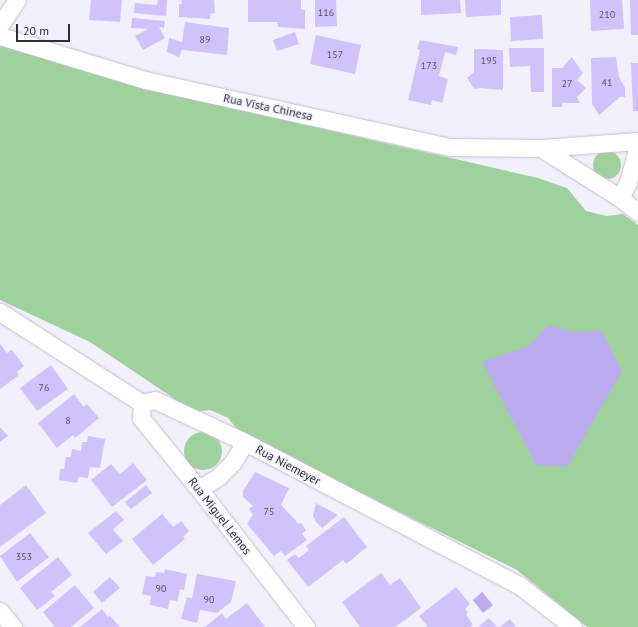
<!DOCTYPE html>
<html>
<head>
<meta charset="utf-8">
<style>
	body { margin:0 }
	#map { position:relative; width:638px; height:627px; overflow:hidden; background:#f3f0fd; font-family:"PT Sans",sans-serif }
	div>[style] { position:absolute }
	.green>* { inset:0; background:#9fd19c }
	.round { border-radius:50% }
	.water>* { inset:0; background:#bdabef }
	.building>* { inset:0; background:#d0c2fa }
	.roads { filter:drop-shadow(0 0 1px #c2bfcc) drop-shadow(0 0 1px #c2bfcc) }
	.street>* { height:17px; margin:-8.5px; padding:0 8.5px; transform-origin:8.5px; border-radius:8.5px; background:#fff }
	span { translate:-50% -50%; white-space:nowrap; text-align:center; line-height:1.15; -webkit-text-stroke:3px #f3f0fd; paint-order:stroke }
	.number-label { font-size:10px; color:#575365 }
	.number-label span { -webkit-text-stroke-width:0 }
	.street-label { font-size:12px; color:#2f2e33 }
	.scale { position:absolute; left:16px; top:24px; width:54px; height:18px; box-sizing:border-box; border:2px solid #2f2e33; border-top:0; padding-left:5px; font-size:12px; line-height:14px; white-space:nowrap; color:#2f2e33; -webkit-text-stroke:3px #f3f0fd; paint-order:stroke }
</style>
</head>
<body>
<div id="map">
	<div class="green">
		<i style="clip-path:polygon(0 46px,10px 46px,144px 88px,538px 178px,567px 188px,586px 211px,607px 216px,623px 214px,638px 225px,638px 627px,587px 627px,517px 570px,241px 434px,228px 418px,210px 410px,194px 412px,90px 342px,0 300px)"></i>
		<i class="round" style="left:593px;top:151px;width:28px;height:28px"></i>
		<i class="round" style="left:184px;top:432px;width:38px;height:38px"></i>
	</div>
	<div class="water">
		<i style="clip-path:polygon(549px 325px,574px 332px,602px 331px,622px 371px,567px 467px,536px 465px,482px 362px,527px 347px)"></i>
		<i style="clip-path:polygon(482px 592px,493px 605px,483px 613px,473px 600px)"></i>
	</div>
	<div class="building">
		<i style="clip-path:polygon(91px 0,122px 0,120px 22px,89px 20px)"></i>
		<i style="clip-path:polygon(158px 0,167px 0,166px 16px,134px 13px,135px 3px,157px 5px)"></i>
		<i style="clip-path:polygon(181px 0,214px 0,215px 13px,210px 14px,210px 19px,179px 17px,179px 4px,182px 4px)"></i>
		<i style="clip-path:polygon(248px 0,301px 0,301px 9px,305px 10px,305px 29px,278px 27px,277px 22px,248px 22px)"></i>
		<i style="clip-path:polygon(315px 0,336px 0,337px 26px,315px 27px)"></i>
		<i style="clip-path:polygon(421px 0,460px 0,461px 13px,421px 15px)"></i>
		<i style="clip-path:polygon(465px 0,501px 0,501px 15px,466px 17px)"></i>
		<i style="clip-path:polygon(590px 0,622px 0,624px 29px,591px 31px)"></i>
		<i style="clip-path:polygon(630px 0,638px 0,638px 35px,631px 35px)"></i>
		<i style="clip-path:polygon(542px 15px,543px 39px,511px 41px,510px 17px)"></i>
		<i style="clip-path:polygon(132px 18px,165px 21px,164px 28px,159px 27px,165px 38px,143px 50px,135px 36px,148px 29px,131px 28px)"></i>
		<i style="clip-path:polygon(185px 22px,229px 28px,227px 55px,182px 50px,179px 57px,167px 52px,169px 38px,182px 42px)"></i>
		<i style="clip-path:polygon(295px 32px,299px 44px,277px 51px,273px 40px)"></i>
		<i style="clip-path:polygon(316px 35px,361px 45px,355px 74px,310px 64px)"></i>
		<i style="clip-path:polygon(420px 40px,458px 47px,456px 55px,445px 52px,439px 76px,448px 79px,442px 103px,432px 100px,431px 105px,408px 100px,420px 50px,417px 49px)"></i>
		<i style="clip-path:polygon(509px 48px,544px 48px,544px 92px,531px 92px,530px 66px,510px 67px)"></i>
		<i style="clip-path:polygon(474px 49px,503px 50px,503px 90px,480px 88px,474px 89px,467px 78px,474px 72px)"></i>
		<i style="clip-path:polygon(572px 57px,583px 73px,577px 80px,586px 88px,577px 97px,580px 103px,562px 103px,562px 107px,552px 107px,552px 68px,562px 68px)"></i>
		<i style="clip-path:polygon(616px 57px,619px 77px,625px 88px,625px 97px,620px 97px,599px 115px,592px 104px,591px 58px)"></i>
		<i style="clip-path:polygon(631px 63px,638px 63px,638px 111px,633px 111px)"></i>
		<i style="clip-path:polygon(0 344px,7px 353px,12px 350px,24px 366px,17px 372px,19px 375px,0 389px)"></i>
		<i style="clip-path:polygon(51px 365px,68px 389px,37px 411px,20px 388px)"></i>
		<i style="clip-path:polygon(74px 394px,84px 407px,87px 404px,99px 418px,75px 438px,73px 435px,57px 448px,38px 423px)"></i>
		<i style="clip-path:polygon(0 427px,8px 436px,0 442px)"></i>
		<i style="clip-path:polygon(88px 436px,105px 439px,100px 468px,90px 467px,88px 478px,79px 477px,77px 483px,59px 480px,60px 469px,64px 469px,66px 457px,71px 457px,72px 449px,81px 451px,82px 442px,87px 442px)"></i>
		<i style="clip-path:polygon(133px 463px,147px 480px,112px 507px,91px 480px,111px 464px,120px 474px)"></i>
		<i style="clip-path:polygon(255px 472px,289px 488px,281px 505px,299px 524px,301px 523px,306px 530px,302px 534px,307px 540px,285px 556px,281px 551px,274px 556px,247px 524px,253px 515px,249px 509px,253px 506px,243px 497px,243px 491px)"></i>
		<i style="clip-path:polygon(26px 485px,46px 513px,0 547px,0 505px)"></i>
		<i style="clip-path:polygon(146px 485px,152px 493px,131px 509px,125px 502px)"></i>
		<i style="clip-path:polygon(316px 503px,338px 515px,322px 528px,316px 522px,313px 516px)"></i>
		<i style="clip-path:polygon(116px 511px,124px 520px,113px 529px,123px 541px,106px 554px,88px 533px)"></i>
		<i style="clip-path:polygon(162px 514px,173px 527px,181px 521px,189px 531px,183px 537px,185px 539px,153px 565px,132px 539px)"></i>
		<i style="clip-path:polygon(344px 517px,367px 547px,346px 564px,343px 560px,308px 587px,287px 560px,295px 554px,299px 558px,309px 550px,306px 546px)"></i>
		<i style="clip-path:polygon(30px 533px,49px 557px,17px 582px,0 556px)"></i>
		<i style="clip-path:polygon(58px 557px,72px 575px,51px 592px,55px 596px,37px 610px,20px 588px)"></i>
		<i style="clip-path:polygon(165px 569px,187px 574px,184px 590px,180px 589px,177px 601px,170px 600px,168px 609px,150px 605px,151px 596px,142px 594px,146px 576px,155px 577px,156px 572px,164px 573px)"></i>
		<i style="clip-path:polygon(381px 573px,390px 585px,400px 578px,421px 608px,395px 627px,360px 627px,342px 602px)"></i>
		<i style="clip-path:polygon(197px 574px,236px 581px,231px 602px,217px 613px,200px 610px,197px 623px,181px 619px,187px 597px,192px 598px)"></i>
		<i style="clip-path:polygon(110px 577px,120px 588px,102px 603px,93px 592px)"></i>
		<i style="clip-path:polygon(75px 585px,94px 608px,71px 627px,55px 627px,43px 612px)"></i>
		<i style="clip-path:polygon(456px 587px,470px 604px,465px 609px,468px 613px,466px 614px,473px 625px,470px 627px,428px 627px,419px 616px)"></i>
		<i style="clip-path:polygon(247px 603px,265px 627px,205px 627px,222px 613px,226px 619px)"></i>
		<i style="clip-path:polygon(102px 609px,108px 617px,110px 616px,120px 627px,80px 627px)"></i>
		<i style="clip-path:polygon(489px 618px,497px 627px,478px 627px)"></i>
		<i style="clip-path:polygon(510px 619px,516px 627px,500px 627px)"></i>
	</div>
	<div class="roads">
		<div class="street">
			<i style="left:0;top:25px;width:30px;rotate:-56deg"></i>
			<i style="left:0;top:36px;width:152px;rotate:16.9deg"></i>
			<i style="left:145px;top:80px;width:313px;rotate:12.4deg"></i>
			<i style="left:451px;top:147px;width:90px;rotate:0.6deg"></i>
			<i style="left:541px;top:148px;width:97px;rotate:-4.1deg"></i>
			<i style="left:541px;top:148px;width:93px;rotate:32.3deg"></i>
			<i style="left:620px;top:198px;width:23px;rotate:38deg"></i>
			<i style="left:620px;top:198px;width:18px;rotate:-63deg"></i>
			<i style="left:628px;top:182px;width:29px;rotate:-74deg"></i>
			<i style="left:636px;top:154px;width:13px;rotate:-90deg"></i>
			<i style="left:0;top:312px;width:169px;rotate:32.7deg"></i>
			<i style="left:142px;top:403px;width:13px;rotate:-13deg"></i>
			<i style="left:155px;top:400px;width:99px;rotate:25deg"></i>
			<i style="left:245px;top:442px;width:310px;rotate:27.6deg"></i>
			<i style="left:520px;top:586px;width:67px;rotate:37.7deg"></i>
			<i style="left:142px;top:403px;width:15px;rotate:94deg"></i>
			<i style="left:141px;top:418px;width:92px;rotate:50.8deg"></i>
			<i style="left:199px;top:489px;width:175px;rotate:52.2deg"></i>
			<i style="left:199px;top:489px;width:22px;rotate:-32deg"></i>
			<i style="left:218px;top:477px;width:21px;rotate:-45deg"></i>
			<i style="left:233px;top:462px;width:23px;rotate:-59deg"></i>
			<i style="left:0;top:611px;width:21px;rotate:51deg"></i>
		</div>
	</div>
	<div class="number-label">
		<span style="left:326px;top:13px">116</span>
		<span style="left:607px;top:15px">210</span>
		<span style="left:205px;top:40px">89</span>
		<span style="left:335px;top:55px">157</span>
		<span style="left:489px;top:61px">195</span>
		<span style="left:429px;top:66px">173</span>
		<span style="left:607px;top:83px">41</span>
		<span style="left:567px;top:84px">27</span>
		<span style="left:44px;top:388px">76</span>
		<span style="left:68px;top:421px">8</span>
		<span style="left:269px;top:512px">75</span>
		<span style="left:24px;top:557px">353</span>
		<span style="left:161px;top:589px">90</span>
		<span style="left:209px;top:600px">90</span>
	</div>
	<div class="street-label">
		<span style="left:268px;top:107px;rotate:12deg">Rua Vista Chinesa</span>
		<span style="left:288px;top:465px;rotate:28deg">Rua Niemeyer</span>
		<span style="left:220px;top:516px;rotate:52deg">Rua Miguel Lemos</span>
	</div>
	<div class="scale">20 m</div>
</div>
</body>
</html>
